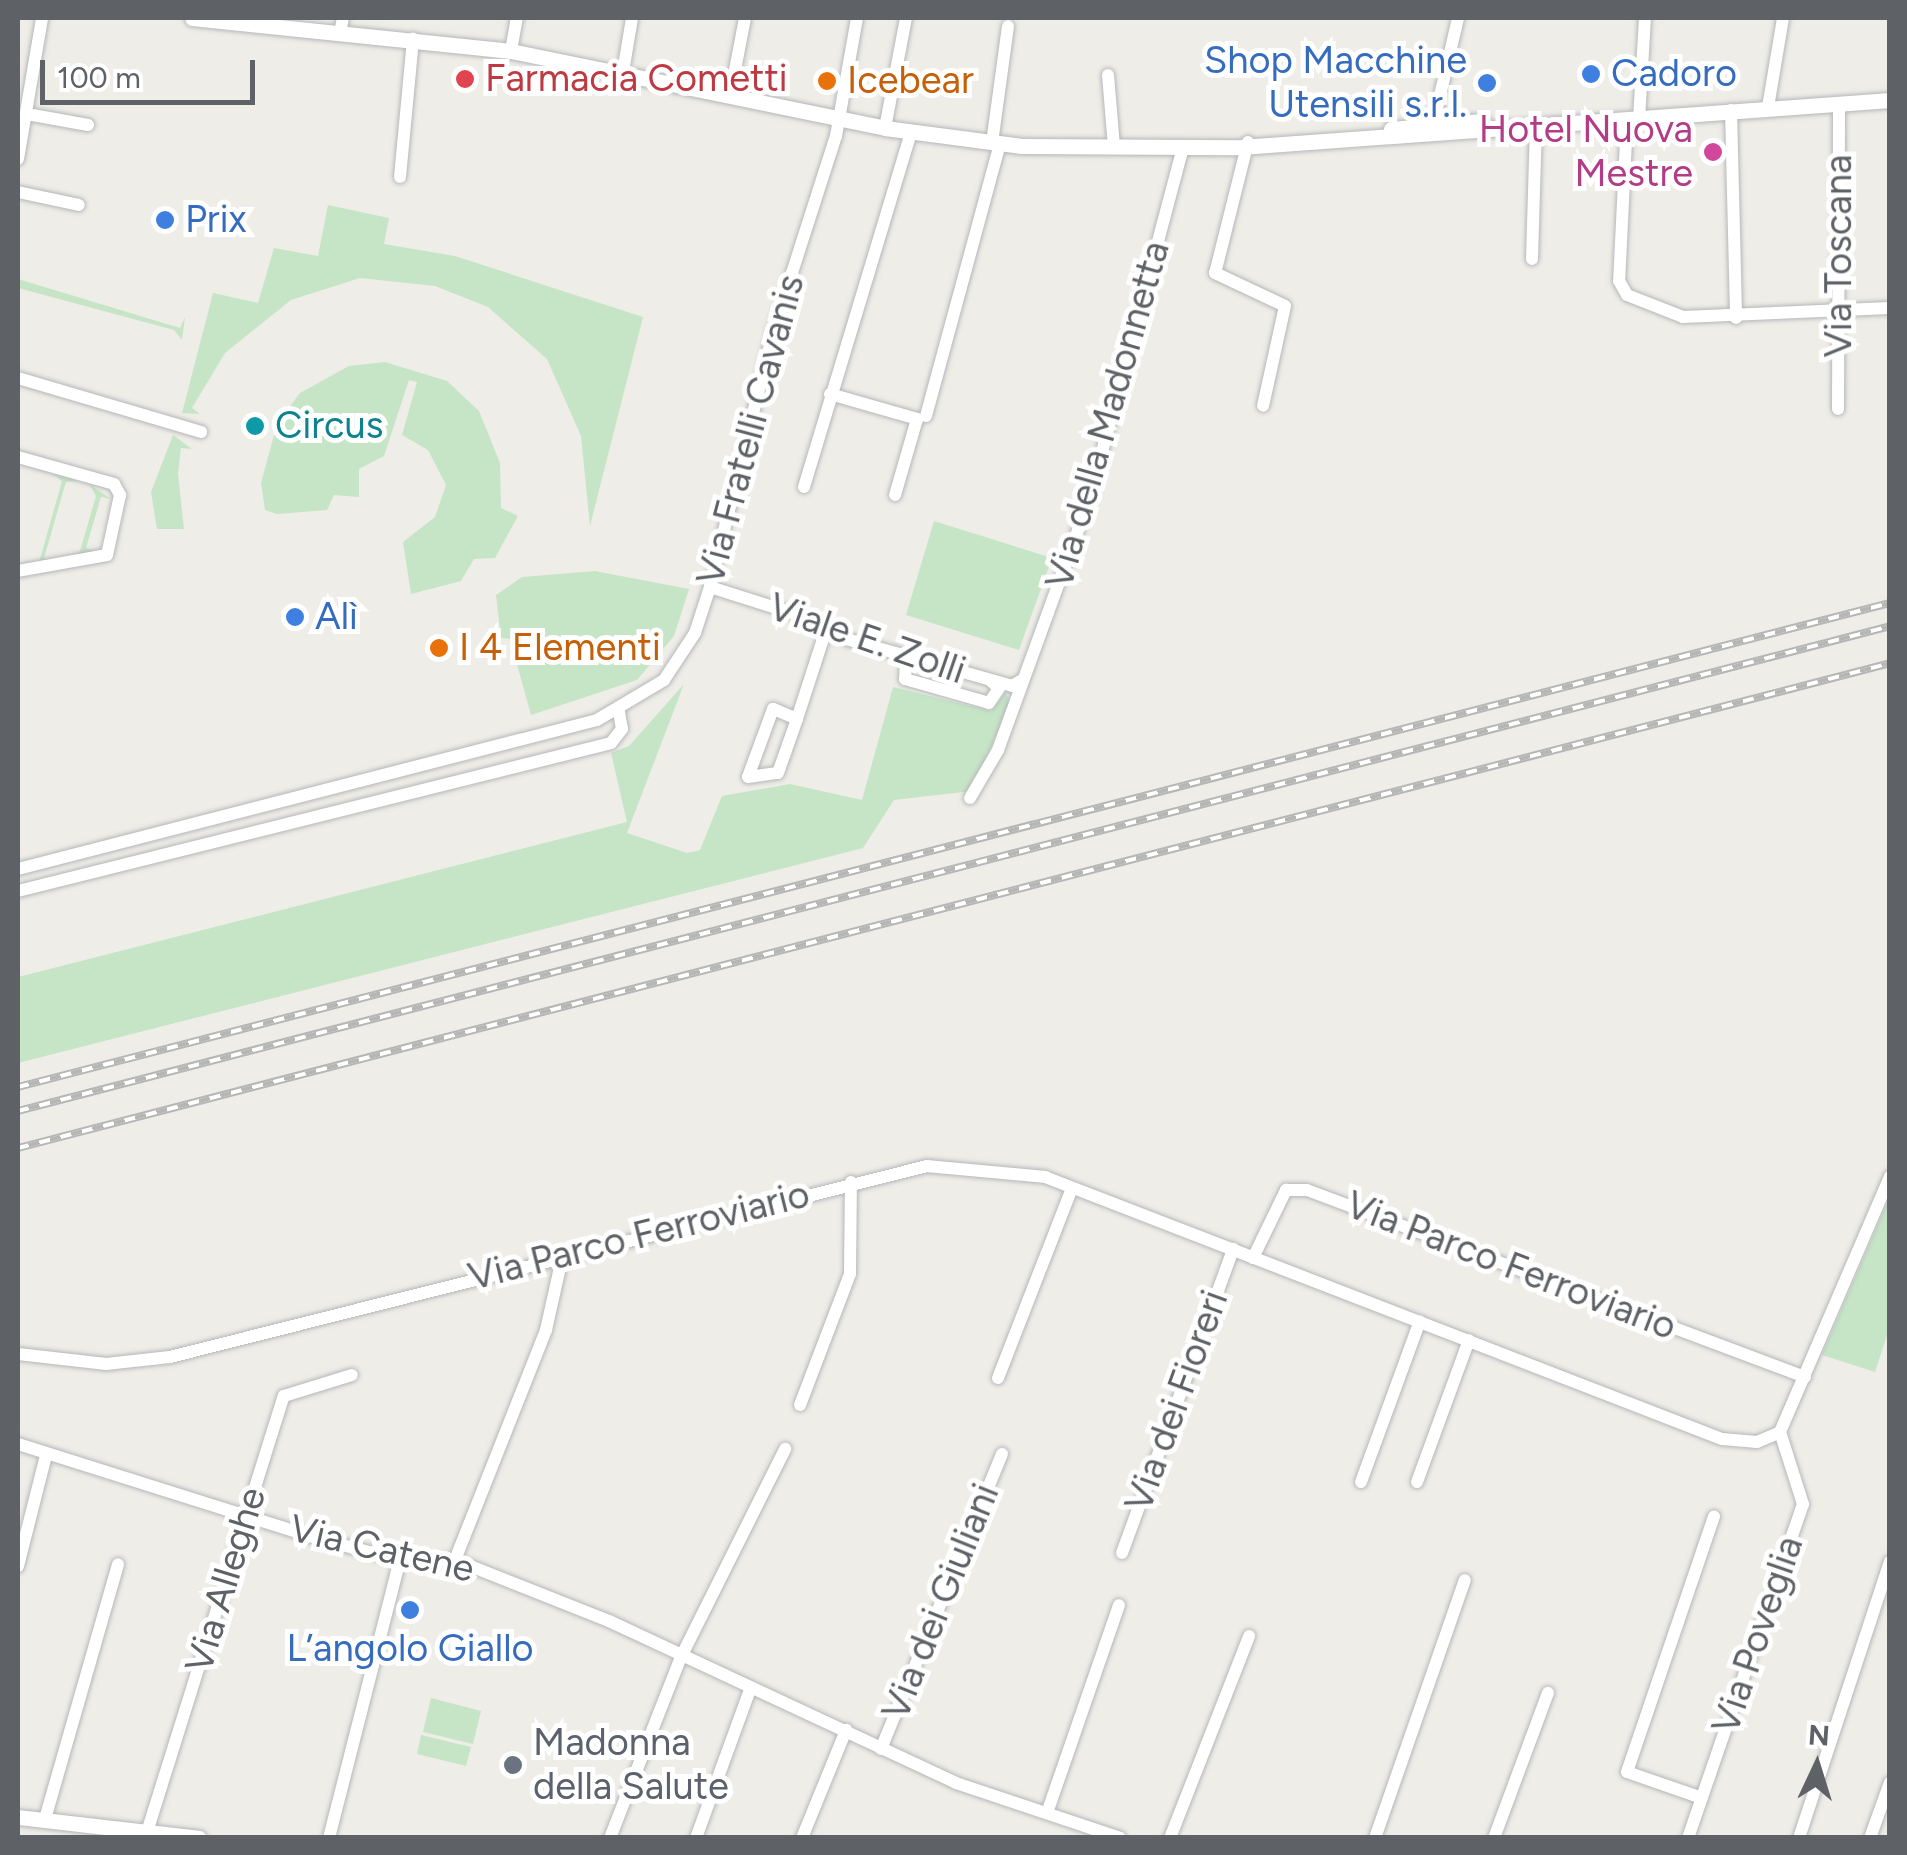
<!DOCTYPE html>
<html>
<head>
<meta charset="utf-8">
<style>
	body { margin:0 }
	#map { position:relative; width:1907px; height:1855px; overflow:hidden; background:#efede7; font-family:Figtree,sans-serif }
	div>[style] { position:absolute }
	.green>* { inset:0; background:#c6e5c6 }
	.roads { filter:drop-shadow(0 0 2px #b4b7ba) drop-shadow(0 0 2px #b4b7ba) }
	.minor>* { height:12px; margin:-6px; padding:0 6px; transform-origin:6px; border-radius:6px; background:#fff }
	.tertiary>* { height:15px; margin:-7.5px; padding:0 7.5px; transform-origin:7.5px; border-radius:7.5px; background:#fff }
	.rail>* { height:8px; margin-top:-4px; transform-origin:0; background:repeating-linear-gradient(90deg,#fff 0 11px,#b5b6b6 0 22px); box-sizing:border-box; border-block:2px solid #b5b6b6 }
	.dots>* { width:28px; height:28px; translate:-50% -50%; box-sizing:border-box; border:5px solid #fff; border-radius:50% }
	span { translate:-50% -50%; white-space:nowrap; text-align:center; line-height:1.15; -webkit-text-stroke:10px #fff; paint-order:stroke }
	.shop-label { font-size:38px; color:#366cbe }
	.right { translate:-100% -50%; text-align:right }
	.left { translate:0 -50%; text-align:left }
	.health-label { font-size:38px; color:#be3a42 }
	.food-label { font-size:38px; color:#c56008 }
	.hotel-label { font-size:38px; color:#b23c85 }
	.street-label { font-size:38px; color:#5e6266 }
	.culture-label { font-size:38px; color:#0d838f }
	.worship-label { font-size:38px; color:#5b616d }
	.frame { position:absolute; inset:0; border:20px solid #5e6266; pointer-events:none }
	.north { position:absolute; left:1767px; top:1715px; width:100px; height:100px; -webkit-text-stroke:8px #fff; paint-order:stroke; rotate:4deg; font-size:28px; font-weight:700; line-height:40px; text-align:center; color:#5e6266 }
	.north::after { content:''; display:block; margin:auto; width:35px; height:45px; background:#5e6266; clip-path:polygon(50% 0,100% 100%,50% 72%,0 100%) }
	.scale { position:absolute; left:40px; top:60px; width:215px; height:45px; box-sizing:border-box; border:5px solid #5e6266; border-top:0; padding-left:12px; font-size:30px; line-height:35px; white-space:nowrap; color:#5e6266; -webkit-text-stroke:8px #fff; paint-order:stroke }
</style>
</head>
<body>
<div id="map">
	<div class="green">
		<i style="clip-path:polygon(328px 205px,389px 218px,384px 244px,455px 256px,643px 317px,590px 526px,581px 436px,547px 359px,488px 307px,435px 286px,360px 278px,291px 300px,225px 353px,192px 408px,200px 414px,182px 413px,213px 293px,258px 303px,274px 248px,318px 256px)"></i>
		<i style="clip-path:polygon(18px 279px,180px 328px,185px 317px,182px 340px,174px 330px,18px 288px)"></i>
		<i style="clip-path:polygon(385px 362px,447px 381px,479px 411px,500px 463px,501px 508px,518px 516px,495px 558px,474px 559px,461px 581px,411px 594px,403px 542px,435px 517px,446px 485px,428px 450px,402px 435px,417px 382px,409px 380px,384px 456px,359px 469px,359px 497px,334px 495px,327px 510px,277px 514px,265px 510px,261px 483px,277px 424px,300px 393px,349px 366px)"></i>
		<i style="clip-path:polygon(173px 435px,192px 449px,181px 448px,178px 474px,184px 529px,157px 529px,151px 492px)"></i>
		<i style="clip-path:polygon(53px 474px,78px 481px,66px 482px,44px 558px,52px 562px,38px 566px,62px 481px)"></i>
		<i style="clip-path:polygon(89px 484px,111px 499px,101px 497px,86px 548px,95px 551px,68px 560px,80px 551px,96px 496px)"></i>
		<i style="clip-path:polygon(934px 521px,1052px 558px,1019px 650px,906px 615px)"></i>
		<i style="clip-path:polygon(595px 571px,689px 589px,674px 636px,637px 680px,531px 715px,510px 639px,501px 638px,496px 595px,522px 577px)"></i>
		<i style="clip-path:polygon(684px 684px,627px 833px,687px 853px,700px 850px,722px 796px,790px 784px,862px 800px,893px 687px,991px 711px,1005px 693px,1011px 701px,972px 791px,894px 800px,863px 848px,18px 1063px,18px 977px,627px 822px,611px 753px,629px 746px)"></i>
		<i style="clip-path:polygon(1889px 1199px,1889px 1329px,1875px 1372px,1822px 1355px)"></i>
		<i style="clip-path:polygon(431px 1698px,481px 1711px,473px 1744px,423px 1732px)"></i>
		<i style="clip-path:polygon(421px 1735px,471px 1747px,466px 1766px,417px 1754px)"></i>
	</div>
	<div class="roads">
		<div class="minor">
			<i style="left:340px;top:33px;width:15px;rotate:-79deg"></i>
			<i style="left:511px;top:51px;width:34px;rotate:-80deg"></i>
			<i style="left:623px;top:72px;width:55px;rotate:-80.5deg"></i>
			<i style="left:1108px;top:75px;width:72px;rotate:85.2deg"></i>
			<i style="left:730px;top:96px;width:79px;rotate:-79.1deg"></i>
			<i style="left:1768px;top:107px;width:90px;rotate:-80.4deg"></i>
			<i style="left:1731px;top:110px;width:208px;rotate:88.6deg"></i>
			<i style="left:27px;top:114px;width:62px;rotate:10.2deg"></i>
			<i style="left:1435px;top:117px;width:102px;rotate:-76.9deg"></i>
			<i style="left:1639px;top:119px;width:101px;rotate:-86.6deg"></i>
			<i style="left:1627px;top:120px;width:161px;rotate:92.8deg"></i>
			<i style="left:1619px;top:281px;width:16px;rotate:60deg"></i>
			<i style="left:1627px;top:295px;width:60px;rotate:21.4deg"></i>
			<i style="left:1683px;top:317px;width:207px;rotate:-2.5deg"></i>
			<i style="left:885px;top:128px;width:112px;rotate:-79.2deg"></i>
			<i style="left:1248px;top:142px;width:135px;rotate:104.1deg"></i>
			<i style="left:1215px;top:273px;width:77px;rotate:25.2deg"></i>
			<i style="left:1285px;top:306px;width:102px;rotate:102.4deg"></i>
			<i style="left:992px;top:143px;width:118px;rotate:-82.2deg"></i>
			<i style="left:18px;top:159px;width:143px;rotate:-80.3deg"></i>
			<i style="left:400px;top:177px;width:139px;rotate:-84.6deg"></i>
			<i style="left:18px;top:192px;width:62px;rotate:12deg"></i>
			<i style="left:1532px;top:259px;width:132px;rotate:-88.3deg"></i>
			<i style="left:18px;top:378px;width:191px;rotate:16.4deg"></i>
			<i style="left:830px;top:394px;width:91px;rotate:16deg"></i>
			<i style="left:917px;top:419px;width:79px;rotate:106.1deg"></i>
			<i style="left:1838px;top:409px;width:306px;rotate:-89.8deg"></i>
			<i style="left:926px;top:416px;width:282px;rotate:-74.8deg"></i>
			<i style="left:18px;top:457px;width:100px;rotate:15.7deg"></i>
			<i style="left:114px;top:484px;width:13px;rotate:61deg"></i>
			<i style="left:120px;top:495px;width:61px;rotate:102.2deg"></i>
			<i style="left:107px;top:555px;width:90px;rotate:169.8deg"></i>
			<i style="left:804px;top:487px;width:371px;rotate:-73.2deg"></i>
			<i style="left:710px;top:587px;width:112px;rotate:17.6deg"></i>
			<i style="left:817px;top:621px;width:14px;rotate:56deg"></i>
			<i style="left:825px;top:633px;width:194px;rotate:15.8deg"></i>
			<i style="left:1012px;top:686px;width:12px;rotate:-31deg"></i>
			<i style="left:916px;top:658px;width:10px;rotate:163deg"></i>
			<i style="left:906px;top:661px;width:18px;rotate:93deg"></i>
			<i style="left:905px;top:679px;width:87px;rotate:15.9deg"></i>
			<i style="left:989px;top:703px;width:18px;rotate:-56deg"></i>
			<i style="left:999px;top:688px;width:11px;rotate:-139deg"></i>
			<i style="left:797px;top:719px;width:26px;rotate:-157deg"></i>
			<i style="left:773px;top:709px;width:72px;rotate:110.2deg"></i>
			<i style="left:748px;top:777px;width:30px;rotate:-8deg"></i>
			<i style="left:778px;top:773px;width:57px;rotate:-70.6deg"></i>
			<i style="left:797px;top:719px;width:90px;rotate:-72deg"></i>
			<i style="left:970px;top:798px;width:56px;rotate:-59.7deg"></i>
			<i style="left:998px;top:750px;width:269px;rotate:-70deg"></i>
			<i style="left:1090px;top:497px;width:362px;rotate:-75.1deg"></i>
			<i style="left:18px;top:869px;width:598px;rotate:-14.43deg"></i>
			<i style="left:597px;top:720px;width:78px;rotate:-30.8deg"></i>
			<i style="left:664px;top:680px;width:56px;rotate:-56.6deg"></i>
			<i style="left:695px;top:633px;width:48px;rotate:-71.9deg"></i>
			<i style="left:710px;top:587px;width:263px;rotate:-76.1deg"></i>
			<i style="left:773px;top:332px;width:206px;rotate:-72.2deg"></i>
			<i style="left:836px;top:136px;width:120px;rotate:-79.9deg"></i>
			<i style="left:18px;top:891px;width:611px;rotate:-14.01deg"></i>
			<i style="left:611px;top:743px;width:18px;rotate:-52deg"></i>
			<i style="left:622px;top:729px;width:17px;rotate:-100deg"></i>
			<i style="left:1253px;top:1258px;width:76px;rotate:-64.1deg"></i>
			<i style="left:1286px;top:1190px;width:21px"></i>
			<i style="left:1307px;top:1190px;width:532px;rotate:20.58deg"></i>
			<i style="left:18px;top:1354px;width:89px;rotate:6.5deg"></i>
			<i style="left:106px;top:1364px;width:64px;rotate:-6.2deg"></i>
			<i style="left:170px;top:1357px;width:781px;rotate:-14.16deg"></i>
			<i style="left:927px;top:1166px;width:119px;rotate:5.3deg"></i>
			<i style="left:1045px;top:1177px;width:726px;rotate:21.16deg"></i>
			<i style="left:1722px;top:1439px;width:35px;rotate:5deg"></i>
			<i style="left:1757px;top:1442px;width:25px;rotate:-23deg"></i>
			<i style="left:1780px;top:1432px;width:278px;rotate:-66.7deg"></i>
			<i style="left:998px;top:1378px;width:204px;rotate:-68.7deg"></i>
			<i style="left:800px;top:1405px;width:140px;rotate:-69.1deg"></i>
			<i style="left:850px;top:1274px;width:92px;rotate:-89.4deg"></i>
			<i style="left:18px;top:1444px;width:320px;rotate:17.5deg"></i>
			<i style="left:323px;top:1540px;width:80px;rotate:14.6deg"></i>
			<i style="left:400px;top:1560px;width:55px"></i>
			<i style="left:455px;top:1560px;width:166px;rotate:21.6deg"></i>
			<i style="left:609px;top:1621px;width:383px;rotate:25deg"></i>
			<i style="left:956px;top:1783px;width:173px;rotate:18.5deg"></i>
			<i style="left:1361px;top:1482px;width:171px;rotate:-69.9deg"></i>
			<i style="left:1417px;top:1482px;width:151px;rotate:-69.9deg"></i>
			<i style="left:1122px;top:1553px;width:324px;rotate:-69.9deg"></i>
			<i style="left:455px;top:1560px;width:247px;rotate:-68.4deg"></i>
			<i style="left:546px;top:1330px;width:78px;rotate:-77.4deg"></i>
			<i style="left:18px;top:1566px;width:114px;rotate:-75.8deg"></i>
			<i style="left:881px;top:1749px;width:319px;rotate:-67.7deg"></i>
			<i style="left:1702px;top:1798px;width:79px;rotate:-160.9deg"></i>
			<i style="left:1627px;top:1772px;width:270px;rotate:-71.2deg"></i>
			<i style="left:1047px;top:1813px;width:220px;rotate:-70.9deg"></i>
			<i style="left:45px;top:1819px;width:265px;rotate:-74deg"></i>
			<i style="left:147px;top:1832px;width:457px;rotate:-72.6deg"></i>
			<i style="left:284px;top:1396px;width:71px;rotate:-17.2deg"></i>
			<i style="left:329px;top:1838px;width:287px;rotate:-75.7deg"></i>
			<i style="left:610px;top:1838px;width:194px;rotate:-68.6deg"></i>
			<i style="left:681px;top:1657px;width:233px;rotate:-63.4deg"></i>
			<i style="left:696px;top:1838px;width:158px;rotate:-70deg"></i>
			<i style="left:802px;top:1838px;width:117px;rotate:-67.8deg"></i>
			<i style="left:1170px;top:1838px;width:217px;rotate:-68.6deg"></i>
			<i style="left:1375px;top:1838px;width:273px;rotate:-70.8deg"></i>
			<i style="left:1494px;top:1838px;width:155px;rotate:-69.6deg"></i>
			<i style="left:1688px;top:1838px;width:353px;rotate:-71deg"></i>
			<i style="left:1803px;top:1504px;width:76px;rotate:-107.7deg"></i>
			<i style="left:1799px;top:1838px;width:291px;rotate:-71.8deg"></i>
			<i style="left:1870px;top:1838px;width:59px;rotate:-70.3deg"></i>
		</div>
		<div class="tertiary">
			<i style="left:192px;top:18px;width:321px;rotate:5.9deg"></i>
			<i style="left:511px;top:51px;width:382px;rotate:11.6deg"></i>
			<i style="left:885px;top:128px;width:138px;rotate:7.5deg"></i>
			<i style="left:1022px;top:146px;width:219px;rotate:0.3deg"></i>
			<i style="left:1241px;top:147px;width:651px;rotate:-4.14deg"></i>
			<i style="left:1391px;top:129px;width:92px;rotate:-5deg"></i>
			<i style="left:18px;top:1817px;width:182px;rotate:6.6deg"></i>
		</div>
	</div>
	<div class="rail">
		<i style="left:18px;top:1087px;width:1934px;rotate:-14.5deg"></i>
		<i style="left:18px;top:1111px;width:1934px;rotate:-14.52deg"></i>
		<i style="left:18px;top:1148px;width:1934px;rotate:-14.52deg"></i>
	</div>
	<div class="dots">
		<i style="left:1591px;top:74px;background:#3f7fe0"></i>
		<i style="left:465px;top:79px;background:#e0444e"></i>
		<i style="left:827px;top:81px;background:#e8710a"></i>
		<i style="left:1487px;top:83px;background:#3f7fe0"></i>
		<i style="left:1713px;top:152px;background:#d1479c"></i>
		<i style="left:165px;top:220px;background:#3f7fe0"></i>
		<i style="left:255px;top:426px;background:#0f9aa8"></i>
		<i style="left:295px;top:617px;background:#3f7fe0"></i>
		<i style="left:439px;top:648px;background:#e8710a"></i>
		<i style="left:410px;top:1610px;background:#3f7fe0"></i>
		<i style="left:513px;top:1765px;background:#6b7280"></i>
	</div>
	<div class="shop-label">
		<span class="right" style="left:1467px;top:83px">Shop Macchine<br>Utensili s.r.l.</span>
		<span class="left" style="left:1611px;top:74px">Cadoro</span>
		<span class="left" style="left:185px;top:220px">Prix</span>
		<span class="left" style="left:315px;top:617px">Alì</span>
		<span style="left:410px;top:1649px">L’angolo Giallo</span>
	</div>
	<div class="health-label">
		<span class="left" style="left:485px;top:79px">Farmacia Cometti</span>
	</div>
	<div class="food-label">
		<span class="left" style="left:847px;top:81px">Icebear</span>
		<span class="left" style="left:459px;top:648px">I 4 Elementi</span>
	</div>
	<div class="hotel-label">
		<span class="right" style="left:1693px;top:152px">Hotel Nuova<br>Mestre</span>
	</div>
	<div class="street-label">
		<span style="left:1839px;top:256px;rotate:-90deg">Via Toscana</span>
		<span style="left:1108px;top:415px;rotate:-74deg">Via della Madonnetta</span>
		<span style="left:751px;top:430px;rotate:-75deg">Via Fratelli Cavanis</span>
		<span style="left:867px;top:639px;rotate:19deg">Viale E. Zolli</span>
		<span style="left:639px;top:1236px;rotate:-14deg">Via Parco Ferroviario</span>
		<span style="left:1511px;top:1266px;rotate:21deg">Via Parco Ferroviario</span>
		<span style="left:1177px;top:1401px;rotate:-70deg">Via dei Fioreri</span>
		<span style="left:382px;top:1549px;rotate:13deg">Via Catene</span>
		<span style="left:226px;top:1580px;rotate:-73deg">Via Alleghe</span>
		<span style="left:941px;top:1602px;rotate:-68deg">Via dei Giuliani</span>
		<span style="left:1758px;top:1635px;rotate:-71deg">Via Poveglia</span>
	</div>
	<div class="culture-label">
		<span class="left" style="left:275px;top:426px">Circus</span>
	</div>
	<div class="worship-label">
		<span class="left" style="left:533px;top:1765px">Madonna<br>della Salute</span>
	</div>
	<div class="frame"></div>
	<div class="north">N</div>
	<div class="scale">100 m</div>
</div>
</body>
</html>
